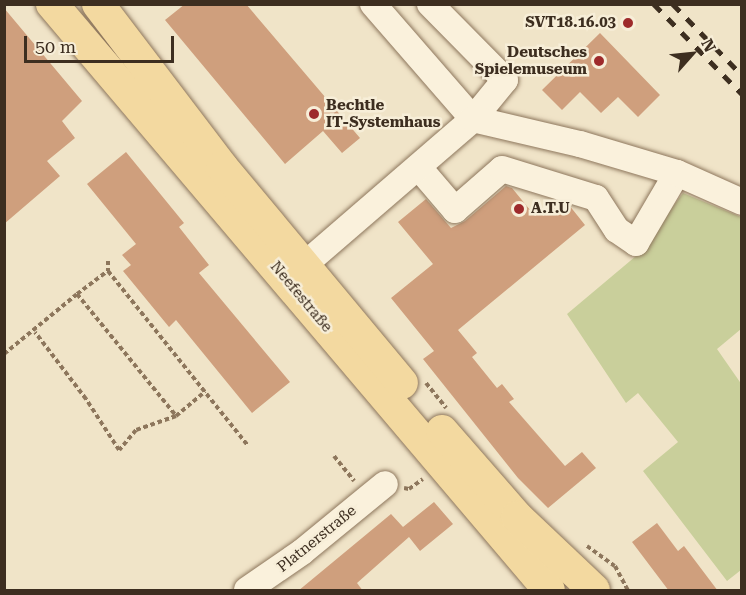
<!DOCTYPE html>
<html>
<head>
<meta charset="utf-8">
<style>
	body { margin:0 }
	#map { position:relative; width:746px; height:595px; overflow:hidden; background:#f0e4c8; font-family:"Roboto Serif",serif }
	div>[style] { position:absolute }
	.green>* { inset:0; background:#c9cf9b }
	.building>* { inset:0; background:#cf9f7d }
	.path>* { height:4px; margin-top:-2px; transform-origin:0; background:repeating-linear-gradient(90deg,#8d765c 0 4.5px,transparent 0 7.5px) }
	.roads { filter:drop-shadow(0 0 2px #8d765c) drop-shadow(0 0 2px #8d765c) }
	.minor>* { height:26px; margin:-13px; padding:0 13px; transform-origin:13px; border-radius:13px; background:#faf1dc }
	.major>* { height:32px; margin:-16px; padding:0 16px; transform-origin:16px; border-radius:16px; background:#f3d9a0 }
	.rail>* { height:4.5px; margin-top:-2.25px; transform-origin:0; background:repeating-linear-gradient(90deg,#3d2e20 0 10px,transparent 0 20px) }
	.dots>* { width:16px; height:16px; translate:-50% -50%; box-sizing:border-box; border:3px solid #f7eed8; border-radius:50% }
	span { translate:-50% -50%; white-space:nowrap; text-align:center; line-height:1.15; -webkit-text-stroke:5px #f7eed8; paint-order:stroke }
	.poi-label { font-size:15px; color:#3d2e20; font-weight:700 }
	.right { translate:-100% -50%; text-align:right }
	.left { translate:0 -50%; text-align:left }
	.street-label { font-size:15px; color:#3d2e20 }
	.frame { position:absolute; inset:0; border:6px solid #3d2e20; pointer-events:none }
	.north { position:absolute; left:662px; top:24px; width:60px; height:60px; -webkit-text-stroke:4px #f7eed8; paint-order:stroke; rotate:63deg; font-size:16px; font-weight:700; line-height:24px; text-align:center; color:#3d2e20 }
	.north::after { content:''; display:block; margin:auto; width:21px; height:27px; background:#3d2e20; clip-path:polygon(50% 0,100% 100%,50% 72%,0 100%) }
	.scale { position:absolute; left:24px; top:36px; width:150px; height:27px; box-sizing:border-box; border:3px solid #3d2e20; border-top:0; padding-left:8px; font-size:18px; line-height:21px; white-space:nowrap; color:#3d2e20; -webkit-text-stroke:4px #f7eed8; paint-order:stroke }
</style>
</head>
<body>
<div id="map">
	<div class="green">
		<i style="clip-path:polygon(683px 193px,741px 217px,741px 329px,717px 349px,742px 385px,741px 570px,727px 581px,643px 471px,678px 442px,638px 393px,626px 403px,567px 314px,636px 256px)"></i>
	</div>
	<div class="building">
		<i style="clip-path:polygon(185px 4px,246px 4px,360px 138px,342px 153px,323px 131px,285px 164px,165px 20px)"></i>
		<i style="clip-path:polygon(4px 8px,82px 101px,62px 121px,75px 138px,47px 161px,60px 176px,4px 224px)"></i>
		<i style="clip-path:polygon(600px 33px,660px 95px,638px 117px,618px 97px,601px 113px,580px 92px,562px 110px,542px 90px)"></i>
		<i style="clip-path:polygon(126px 152px,184px 223px,179px 227px,209px 265px,199px 273px,290px 382px,252px 413px,176px 320px,169px 327px,123px 271px,131px 265px,122px 255px,136px 244px,87px 184px)"></i>
		<i style="clip-path:polygon(506px 186px,512px 188px,535px 216px,553px 201px,569px 205px,585px 225px,458px 330px,477px 353px,472px 357px,497px 388px,502px 384px,514px 399px,509px 402px,565px 466px,582px 452px,596px 468px,548px 508px,518px 478px,423px 359px,434px 351px,391px 298px,433px 264px,398px 222px,426px 199px,451px 228px,465px 221px)"></i>
		<i style="clip-path:polygon(434px 502px,453px 524px,420px 551px,409px 537px,357px 583px,363px 591px,298px 591px,391px 514px,403px 527px)"></i>
		<i style="clip-path:polygon(657px 523px,678px 551px,684px 546px,718px 591px,669px 591px,632px 542px)"></i>
	</div>
	<div class="path">
		<i style="left:108px;top:261px;width:10px;rotate:90deg"></i>
		<i style="left:108px;top:271px;width:224px;rotate:51.3deg"></i>
		<i style="left:77px;top:294px;width:39px;rotate:-37deg"></i>
		<i style="left:4px;top:354px;width:94px;rotate:-39.4deg"></i>
		<i style="left:77px;top:294px;width:157px;rotate:50.9deg"></i>
		<i style="left:176px;top:416px;width:42px;rotate:160.7deg"></i>
		<i style="left:136px;top:430px;width:26px;rotate:130deg"></i>
		<i style="left:119px;top:450px;width:61px;rotate:-122.9deg"></i>
		<i style="left:86px;top:399px;width:84px;rotate:-127.3deg"></i>
		<i style="left:426px;top:383px;width:32px;rotate:51deg"></i>
		<i style="left:176px;top:416px;width:38px;rotate:-40deg"></i>
		<i style="left:334px;top:456px;width:32px;rotate:51deg"></i>
		<i style="left:404px;top:488px;width:5px;rotate:11deg"></i>
		<i style="left:409px;top:489px;width:17px;rotate:-36deg"></i>
		<i style="left:587px;top:546px;width:34px;rotate:36deg"></i>
		<i style="left:615px;top:566px;width:27px;rotate:62deg"></i>
	</div>
	<div class="roads">
		<div class="minor">
			<i style="left:373px;top:4px;width:152px;rotate:49deg"></i>
			<i style="left:473px;top:119px;width:50px;rotate:-50.6deg"></i>
			<i style="left:505px;top:80px;width:107px;rotate:-134.6deg"></i>
			<i style="left:420px;top:169px;width:54px;rotate:49.5deg"></i>
			<i style="left:455px;top:210px;width:62px;rotate:-41.1deg"></i>
			<i style="left:502px;top:169px;width:98px;rotate:17.1deg"></i>
			<i style="left:596px;top:198px;width:38px;rotate:57deg"></i>
			<i style="left:617px;top:230px;width:23px;rotate:34deg"></i>
			<i style="left:636px;top:243px;width:81px;rotate:-59.6deg"></i>
			<i style="left:304px;top:265px;width:223px;rotate:-40.8deg"></i>
			<i style="left:473px;top:119px;width:110px;rotate:13.2deg"></i>
			<i style="left:580px;top:144px;width:101px;rotate:16.6deg"></i>
			<i style="left:677px;top:173px;width:71px;rotate:24deg"></i>
			<i style="left:247px;top:590px;width:67px;rotate:-34.6deg"></i>
			<i style="left:302px;top:552px;width:107px;rotate:-39.3deg"></i>
		</div>
		<div class="major">
			<i style="left:52px;top:4px;width:768px;rotate:49.7deg"></i>
			<i style="left:98px;top:4px;width:205px;rotate:52.7deg"></i>
			<i style="left:222px;top:167px;width:281px;rotate:50.2deg"></i>
			<i style="left:442px;top:431px;width:114px;rotate:48.9deg"></i>
			<i style="left:517px;top:517px;width:106px;rotate:43.5deg"></i>
		</div>
	</div>
	<div class="rail">
		<i style="left:654px;top:4px;width:126px;rotate:45.6deg"></i>
		<i style="left:673px;top:4px;width:99px;rotate:45.8deg"></i>
	</div>
	<div class="dots">
		<i style="left:628px;top:23px;background:#9e2a2b"></i>
		<i style="left:599px;top:61px;background:#9e2a2b"></i>
		<i style="left:314px;top:114px;background:#9e2a2b"></i>
		<i style="left:519px;top:209px;background:#9e2a2b"></i>
	</div>
	<div class="poi-label">
		<span class="right" style="left:616px;top:23px">SVT18.16.03</span>
		<span class="right" style="left:587px;top:61px">Deutsches<br>Spielemuseum</span>
		<span class="left" style="left:326px;top:114px">Bechtle<br>IT-Systemhaus</span>
		<span class="left" style="left:531px;top:209px">A.T.U</span>
	</div>
	<div class="street-label">
		<span style="left:301px;top:297px;rotate:50deg">Neefestraße</span>
		<span style="left:317px;top:539px;rotate:-39deg">Platnerstraße</span>
	</div>
	<div class="frame"></div>
	<div class="north">N</div>
	<div class="scale">50 m</div>
</div>
</body>
</html>
